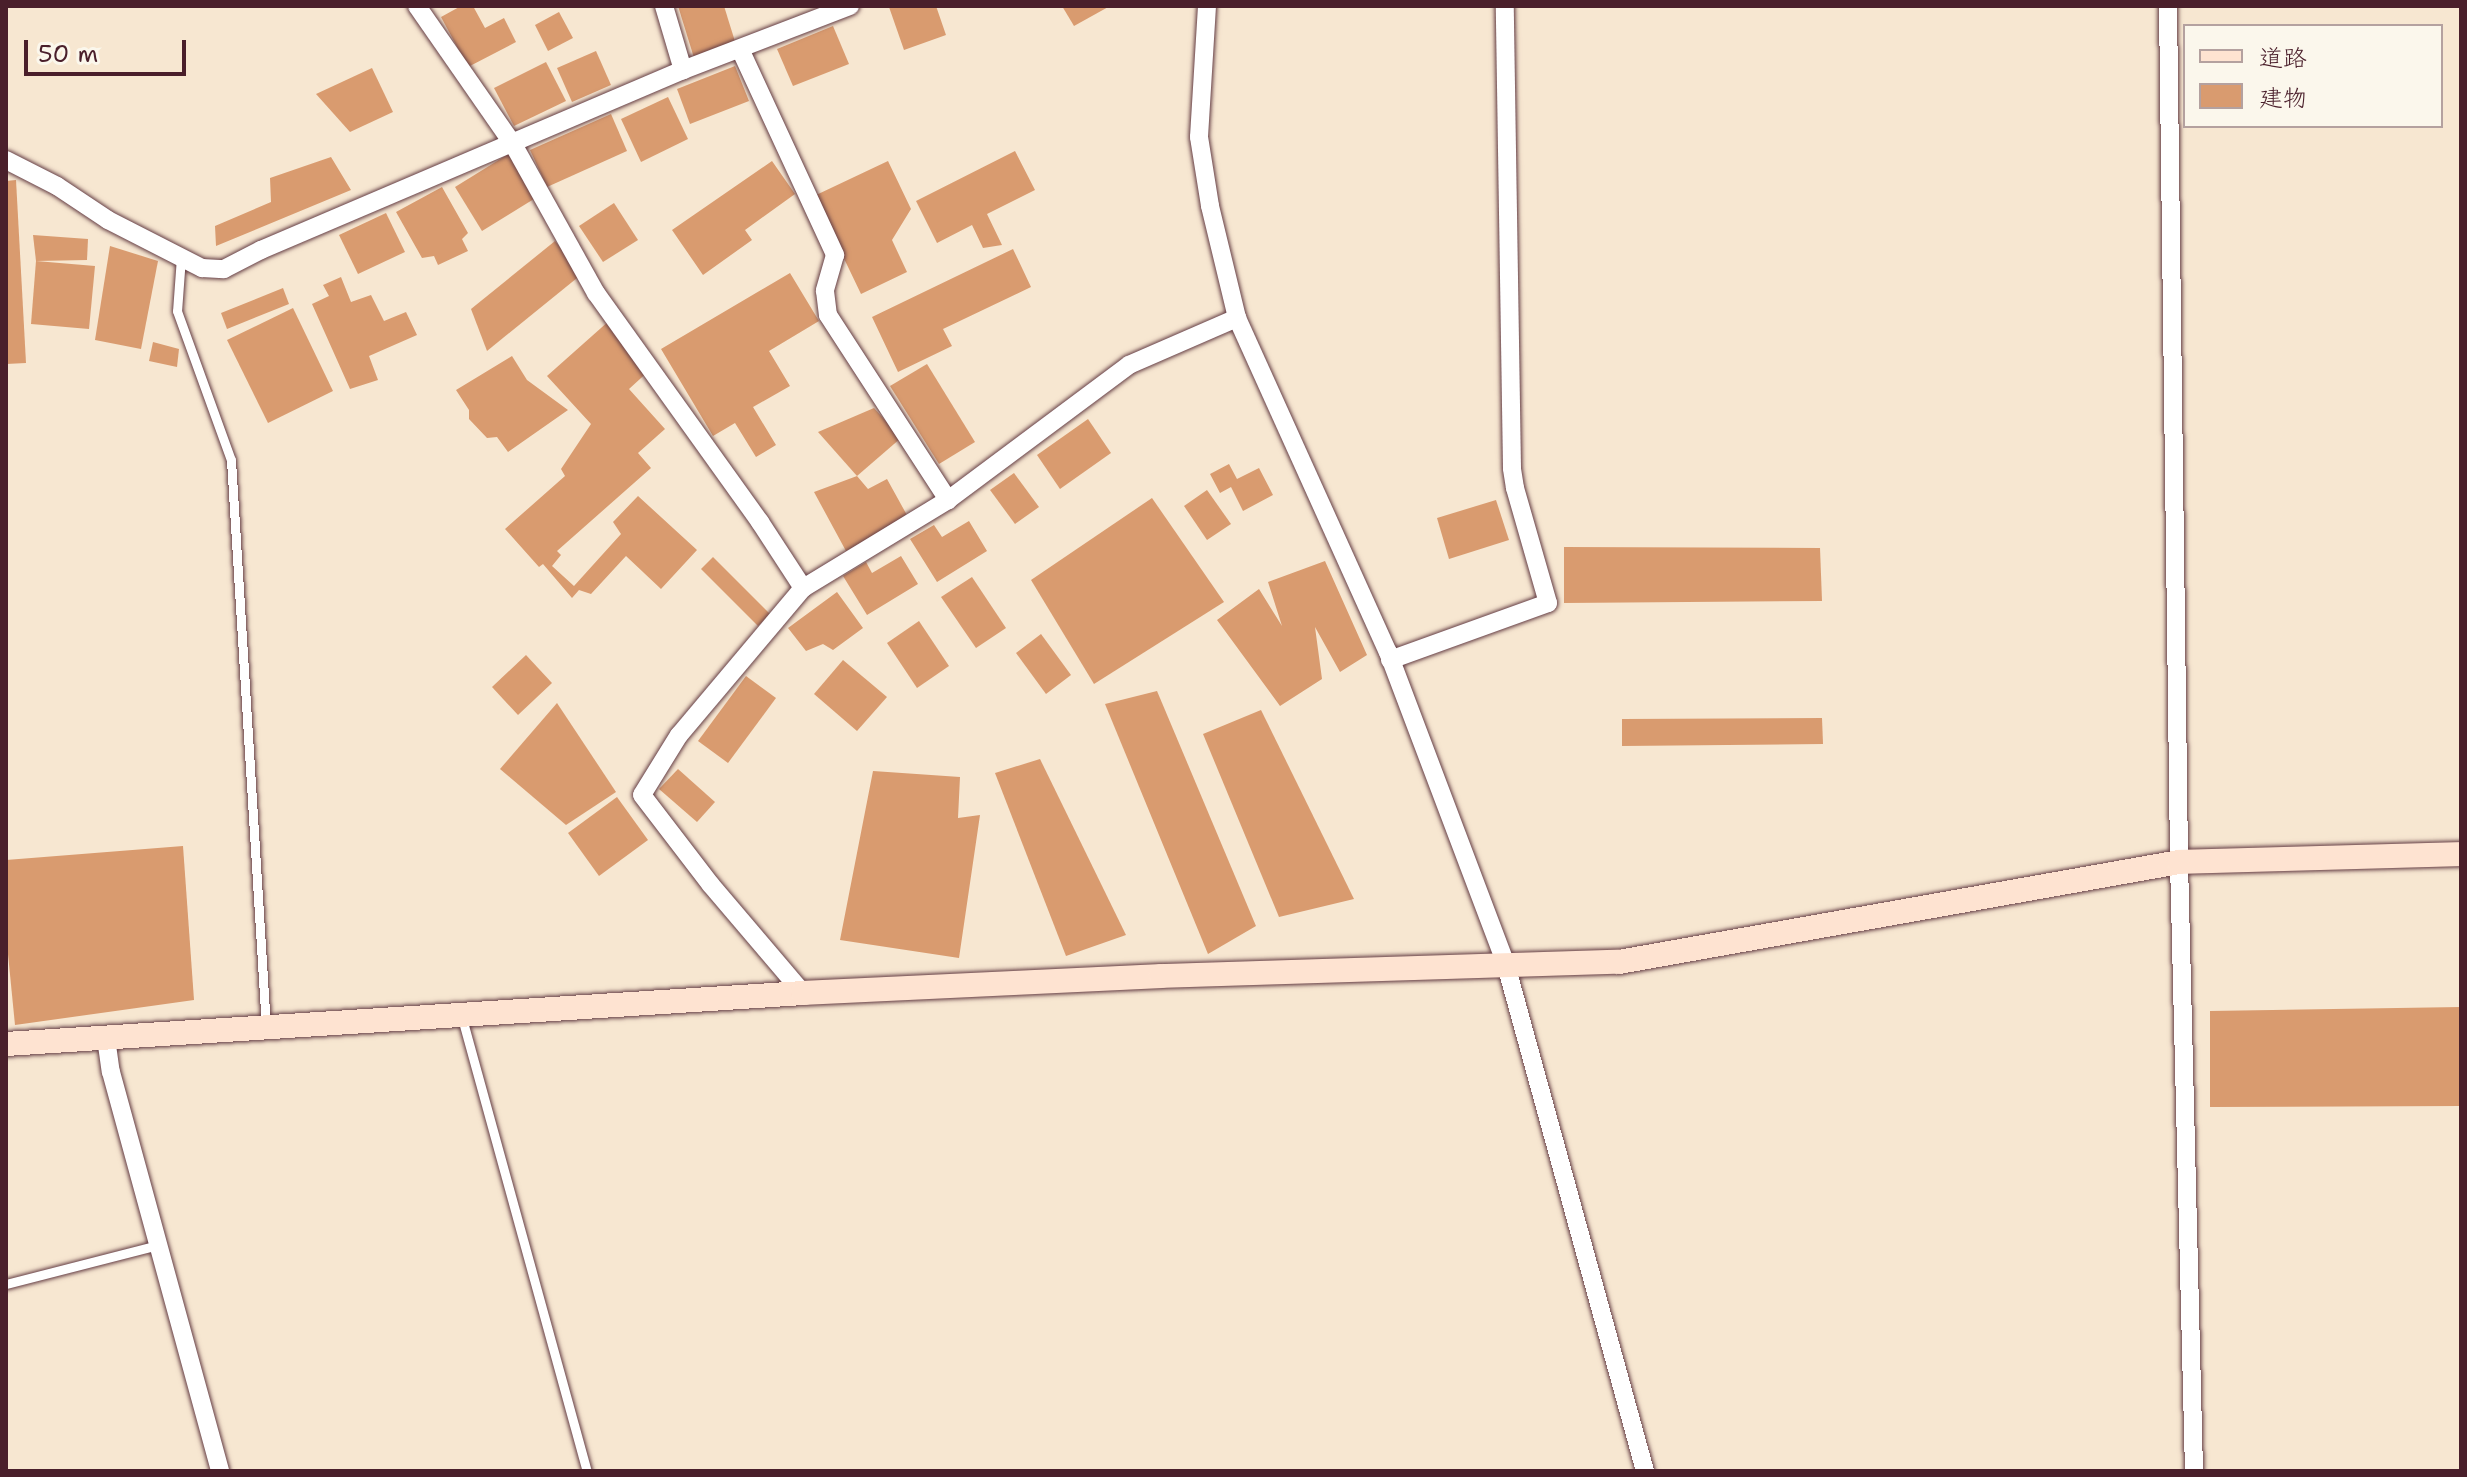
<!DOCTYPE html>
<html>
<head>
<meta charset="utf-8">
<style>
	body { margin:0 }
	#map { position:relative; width:2467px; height:1477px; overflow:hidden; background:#f7e7d1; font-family:"Shantell Sans","Klee One",sans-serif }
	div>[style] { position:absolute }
	.building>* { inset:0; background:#d99b6f }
	.roads { filter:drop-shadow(0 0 2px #643d44) drop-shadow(0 0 2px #643d44) }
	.lane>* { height:9px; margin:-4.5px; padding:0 4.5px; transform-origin:4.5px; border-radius:4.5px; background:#fff }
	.street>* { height:18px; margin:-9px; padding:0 9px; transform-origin:9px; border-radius:9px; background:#fff }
	.secondary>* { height:24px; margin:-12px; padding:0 12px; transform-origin:12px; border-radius:12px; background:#fee3d1 }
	span { translate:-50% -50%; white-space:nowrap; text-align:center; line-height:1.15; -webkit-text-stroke:6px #fbf7ec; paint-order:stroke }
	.frame { position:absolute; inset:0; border:8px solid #4a1f2b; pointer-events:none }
	.legend { position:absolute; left:2183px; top:24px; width:260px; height:104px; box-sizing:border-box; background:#fbf7ec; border:2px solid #b4a19f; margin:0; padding:10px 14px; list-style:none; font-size:24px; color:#4a1f2b }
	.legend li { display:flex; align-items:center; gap:16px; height:40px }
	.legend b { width:40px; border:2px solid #b4a19f }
	.scale { position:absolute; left:24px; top:40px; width:162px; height:36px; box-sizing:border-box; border:4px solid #4a1f2b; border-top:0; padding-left:10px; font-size:24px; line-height:28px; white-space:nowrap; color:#4a1f2b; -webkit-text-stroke:6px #fbf7ec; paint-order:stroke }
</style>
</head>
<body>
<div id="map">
	<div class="building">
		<i style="clip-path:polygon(461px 6px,473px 6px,485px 28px,504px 18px,516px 42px,468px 67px,441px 17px)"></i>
		<i style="clip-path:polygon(678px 6px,724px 6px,737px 48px,695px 61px)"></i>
		<i style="clip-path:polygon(936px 6px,946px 35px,904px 50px,889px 7px)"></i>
		<i style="clip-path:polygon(1062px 6px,1110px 6px,1074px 26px)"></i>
		<i style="clip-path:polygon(559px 12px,573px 38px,548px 51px,535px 25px)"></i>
		<i style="clip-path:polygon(833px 26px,849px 64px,793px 86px,777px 49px)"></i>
		<i style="clip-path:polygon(596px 51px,611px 85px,572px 102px,557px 68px)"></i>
		<i style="clip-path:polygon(546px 62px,566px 101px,514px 126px,494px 88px)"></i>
		<i style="clip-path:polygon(735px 66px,749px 101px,690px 124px,677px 89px)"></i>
		<i style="clip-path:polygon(372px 68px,393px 112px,350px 132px,316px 94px)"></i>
		<i style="clip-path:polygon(668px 97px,688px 139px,641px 162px,621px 119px)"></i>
		<i style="clip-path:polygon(611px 114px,627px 151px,547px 187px,530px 150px)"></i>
		<i style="clip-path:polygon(515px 150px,542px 194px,482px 231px,455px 187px)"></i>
		<i style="clip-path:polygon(1015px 151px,1035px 190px,987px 214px,1002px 245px,983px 248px,972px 225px,937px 243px,916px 201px)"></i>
		<i style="clip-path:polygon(331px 157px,351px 190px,216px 246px,215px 226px,271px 202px,270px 178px)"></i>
		<i style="clip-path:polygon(772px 161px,795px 194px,745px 230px,752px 240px,703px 275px,672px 230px)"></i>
		<i style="clip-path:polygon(888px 161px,911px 209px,892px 240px,907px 272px,861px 294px,814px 196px)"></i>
		<i style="clip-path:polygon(16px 180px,26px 363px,6px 364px,6px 181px)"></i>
		<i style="clip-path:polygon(442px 187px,468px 233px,462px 239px,468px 251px,438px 265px,434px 256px,422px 258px,396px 212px)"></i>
		<i style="clip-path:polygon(614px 203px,638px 240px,603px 262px,579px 226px)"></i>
		<i style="clip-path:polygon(386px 213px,405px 252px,358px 274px,339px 235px)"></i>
		<i style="clip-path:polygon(33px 235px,88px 239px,87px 260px,36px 261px)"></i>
		<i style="clip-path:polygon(555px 241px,582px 274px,487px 351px,471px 309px)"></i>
		<i style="clip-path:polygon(110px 246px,158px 261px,141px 349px,95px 340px)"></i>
		<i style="clip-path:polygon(1013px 249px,1031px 287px,943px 329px,952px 346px,898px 372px,872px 317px)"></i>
		<i style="clip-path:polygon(36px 261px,95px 266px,89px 329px,31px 324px)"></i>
		<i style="clip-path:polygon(790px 273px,819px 321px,769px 351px,790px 386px,753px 407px,776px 445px,756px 457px,735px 423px,713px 436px,661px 349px)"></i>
		<i style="clip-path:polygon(341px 277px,351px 302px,371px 295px,384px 321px,406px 312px,417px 335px,369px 356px,378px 380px,350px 389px,312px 304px,329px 296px,323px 285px)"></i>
		<i style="clip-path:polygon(283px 288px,289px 304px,227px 329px,221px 313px)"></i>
		<i style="clip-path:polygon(293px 308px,333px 391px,268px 423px,227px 340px)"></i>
		<i style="clip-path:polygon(610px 320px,652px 368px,629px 389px,665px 429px,638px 453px,651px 468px,557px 551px,561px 555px,552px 566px,574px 586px,621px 534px,613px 522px,638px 496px,697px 550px,661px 589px,626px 556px,591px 594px,579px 590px,572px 598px,543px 564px,539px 567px,505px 529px,565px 476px,561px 469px,591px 424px,547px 376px)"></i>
		<i style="clip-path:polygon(153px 342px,179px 349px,177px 367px,149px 361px)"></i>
		<i style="clip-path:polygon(512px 356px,527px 380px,568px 410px,508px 452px,497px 437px,487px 438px,469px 419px,469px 410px,456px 390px)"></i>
		<i style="clip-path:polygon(927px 364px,975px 442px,939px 464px,890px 386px)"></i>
		<i style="clip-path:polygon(874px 408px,901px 438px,857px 476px,818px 432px)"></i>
		<i style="clip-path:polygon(1088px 419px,1111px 453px,1060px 489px,1037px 455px)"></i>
		<i style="clip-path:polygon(1229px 464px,1237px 479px,1259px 468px,1273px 495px,1243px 511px,1231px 487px,1220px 493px,1210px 474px)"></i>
		<i style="clip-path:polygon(1014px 473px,1039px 507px,1015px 524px,990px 490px)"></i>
		<i style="clip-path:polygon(857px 476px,868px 489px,887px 479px,908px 517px,846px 551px,814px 492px)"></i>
		<i style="clip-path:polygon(1207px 490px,1231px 524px,1207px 540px,1184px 506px)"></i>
		<i style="clip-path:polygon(1152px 498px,1224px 602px,1094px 684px,1031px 580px)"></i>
		<i style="clip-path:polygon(1496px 500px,1509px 540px,1449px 559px,1437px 518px)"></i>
		<i style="clip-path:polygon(969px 521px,987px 551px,937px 582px,910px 539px,934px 525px,942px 537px)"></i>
		<i style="clip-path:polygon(1564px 547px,1820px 548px,1822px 601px,1564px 603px)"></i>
		<i style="clip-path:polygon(901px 556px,918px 584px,867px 615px,843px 576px,866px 562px,872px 573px)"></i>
		<i style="clip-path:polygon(713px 557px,770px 614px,758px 626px,701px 569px)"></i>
		<i style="clip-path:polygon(1325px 561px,1367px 655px,1340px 672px,1315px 627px,1322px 679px,1280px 706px,1217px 620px,1259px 589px,1282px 626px,1268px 582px)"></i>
		<i style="clip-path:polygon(972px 577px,1006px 628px,976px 648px,941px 597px)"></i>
		<i style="clip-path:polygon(837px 592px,863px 628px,833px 650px,823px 644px,806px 651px,788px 628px)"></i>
		<i style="clip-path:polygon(919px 621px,949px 666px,917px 688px,887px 643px)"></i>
		<i style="clip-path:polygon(1041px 634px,1071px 675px,1046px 694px,1016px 653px)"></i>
		<i style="clip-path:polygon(526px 655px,552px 683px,518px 715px,492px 687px)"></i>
		<i style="clip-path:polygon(843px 660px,887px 697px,857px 731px,814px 694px)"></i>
		<i style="clip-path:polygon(746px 676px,776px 698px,728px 763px,698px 741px)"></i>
		<i style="clip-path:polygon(1157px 691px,1256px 926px,1208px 954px,1105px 704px)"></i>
		<i style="clip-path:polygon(557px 703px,616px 792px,566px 825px,500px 769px)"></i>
		<i style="clip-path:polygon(1261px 710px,1354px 899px,1279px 917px,1203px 734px)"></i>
		<i style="clip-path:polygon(1822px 718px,1823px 744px,1622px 746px,1622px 719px)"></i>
		<i style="clip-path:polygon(1040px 759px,1126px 935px,1066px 956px,995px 773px)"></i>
		<i style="clip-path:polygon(678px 769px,715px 802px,697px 822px,659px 789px)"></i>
		<i style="clip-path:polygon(873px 771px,960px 777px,958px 818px,980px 815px,959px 958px,840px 940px)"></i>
		<i style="clip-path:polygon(617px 797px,648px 840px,599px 876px,568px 833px)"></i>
		<i style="clip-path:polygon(183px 846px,194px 1000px,15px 1025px,6px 934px,6px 860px)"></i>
		<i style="clip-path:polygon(2461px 1007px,2461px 1106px,2210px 1107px,2210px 1011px)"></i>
	</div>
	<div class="roads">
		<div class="lane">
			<i style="left:181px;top:257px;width:54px;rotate:94.2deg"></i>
			<i style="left:177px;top:311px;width:158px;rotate:70.1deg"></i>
			<i style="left:231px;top:460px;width:568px;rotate:86.47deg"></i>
			<i style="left:462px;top:1018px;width:470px;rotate:74.6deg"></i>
			<i style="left:6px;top:1284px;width:157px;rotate:-14.4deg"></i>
		</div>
		<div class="street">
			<i style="left:417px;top:6px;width:168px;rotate:55.2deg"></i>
			<i style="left:513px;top:144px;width:171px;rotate:60.9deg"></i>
			<i style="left:596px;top:293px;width:282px;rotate:54.4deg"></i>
			<i style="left:760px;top:522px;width:79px;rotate:56.9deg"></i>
			<i style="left:664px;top:6px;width:67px;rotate:73.5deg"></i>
			<i style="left:1207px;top:6px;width:131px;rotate:93.5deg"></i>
			<i style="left:1199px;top:137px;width:70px;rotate:80.9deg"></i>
			<i style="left:1210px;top:206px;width:115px;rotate:76.4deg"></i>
			<i style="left:1237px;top:318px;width:367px;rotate:65.7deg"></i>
			<i style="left:1388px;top:652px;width:335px;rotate:69.3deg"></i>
			<i style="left:1506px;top:965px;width:525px;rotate:74.64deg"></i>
			<i style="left:2168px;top:6px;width:856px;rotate:89.26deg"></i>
			<i style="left:2179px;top:862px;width:609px;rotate:88.59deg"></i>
			<i style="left:740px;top:49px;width:227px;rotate:65.2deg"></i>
			<i style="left:835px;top:255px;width:37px;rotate:106deg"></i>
			<i style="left:825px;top:291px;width:24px;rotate:83deg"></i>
			<i style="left:828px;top:315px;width:221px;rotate:57deg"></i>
			<i style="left:948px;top:500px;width:170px;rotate:148.7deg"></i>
			<i style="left:803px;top:588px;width:192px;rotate:130.1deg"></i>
			<i style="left:679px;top:735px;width:70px;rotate:121.7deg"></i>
			<i style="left:642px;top:795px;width:113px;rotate:52.5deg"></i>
			<i style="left:711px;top:885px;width:142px;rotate:49.6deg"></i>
			<i style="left:6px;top:160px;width:57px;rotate:27deg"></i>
			<i style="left:57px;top:186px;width:61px;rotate:33.7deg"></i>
			<i style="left:108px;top:220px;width:106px;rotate:27.1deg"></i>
			<i style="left:202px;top:268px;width:22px;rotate:3deg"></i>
			<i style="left:224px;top:269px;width:42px;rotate:-27.2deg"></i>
			<i style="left:261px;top:250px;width:459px;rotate:-23.1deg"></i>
			<i style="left:683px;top:70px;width:179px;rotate:-21deg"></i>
			<i style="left:948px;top:500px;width:226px;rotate:-36.7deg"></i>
			<i style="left:1129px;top:365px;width:118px;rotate:-23.5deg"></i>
			<i style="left:1390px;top:660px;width:168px;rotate:-19.8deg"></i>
			<i style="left:1548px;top:603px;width:120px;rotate:-106deg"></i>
			<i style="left:1515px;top:488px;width:20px;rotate:-99deg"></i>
			<i style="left:1512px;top:468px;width:462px;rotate:-90.9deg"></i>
			<i style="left:106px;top:1038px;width:34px;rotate:82deg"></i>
			<i style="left:111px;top:1072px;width:414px;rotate:74.7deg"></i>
		</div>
		<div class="secondary">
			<i style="left:6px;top:1044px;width:799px;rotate:-3.66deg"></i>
			<i style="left:803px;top:993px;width:358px;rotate:-2.7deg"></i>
			<i style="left:1161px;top:976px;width:458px;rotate:-1.8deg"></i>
			<i style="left:1619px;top:962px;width:569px;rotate:-10.12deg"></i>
			<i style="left:2179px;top:862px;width:282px;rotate:-1.6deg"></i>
		</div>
	</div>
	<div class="frame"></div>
	<ul class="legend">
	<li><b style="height:10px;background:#fee3d1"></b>道路</li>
	<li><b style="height:22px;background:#d99b6f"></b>建物</li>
	</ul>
	<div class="scale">50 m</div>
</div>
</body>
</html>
